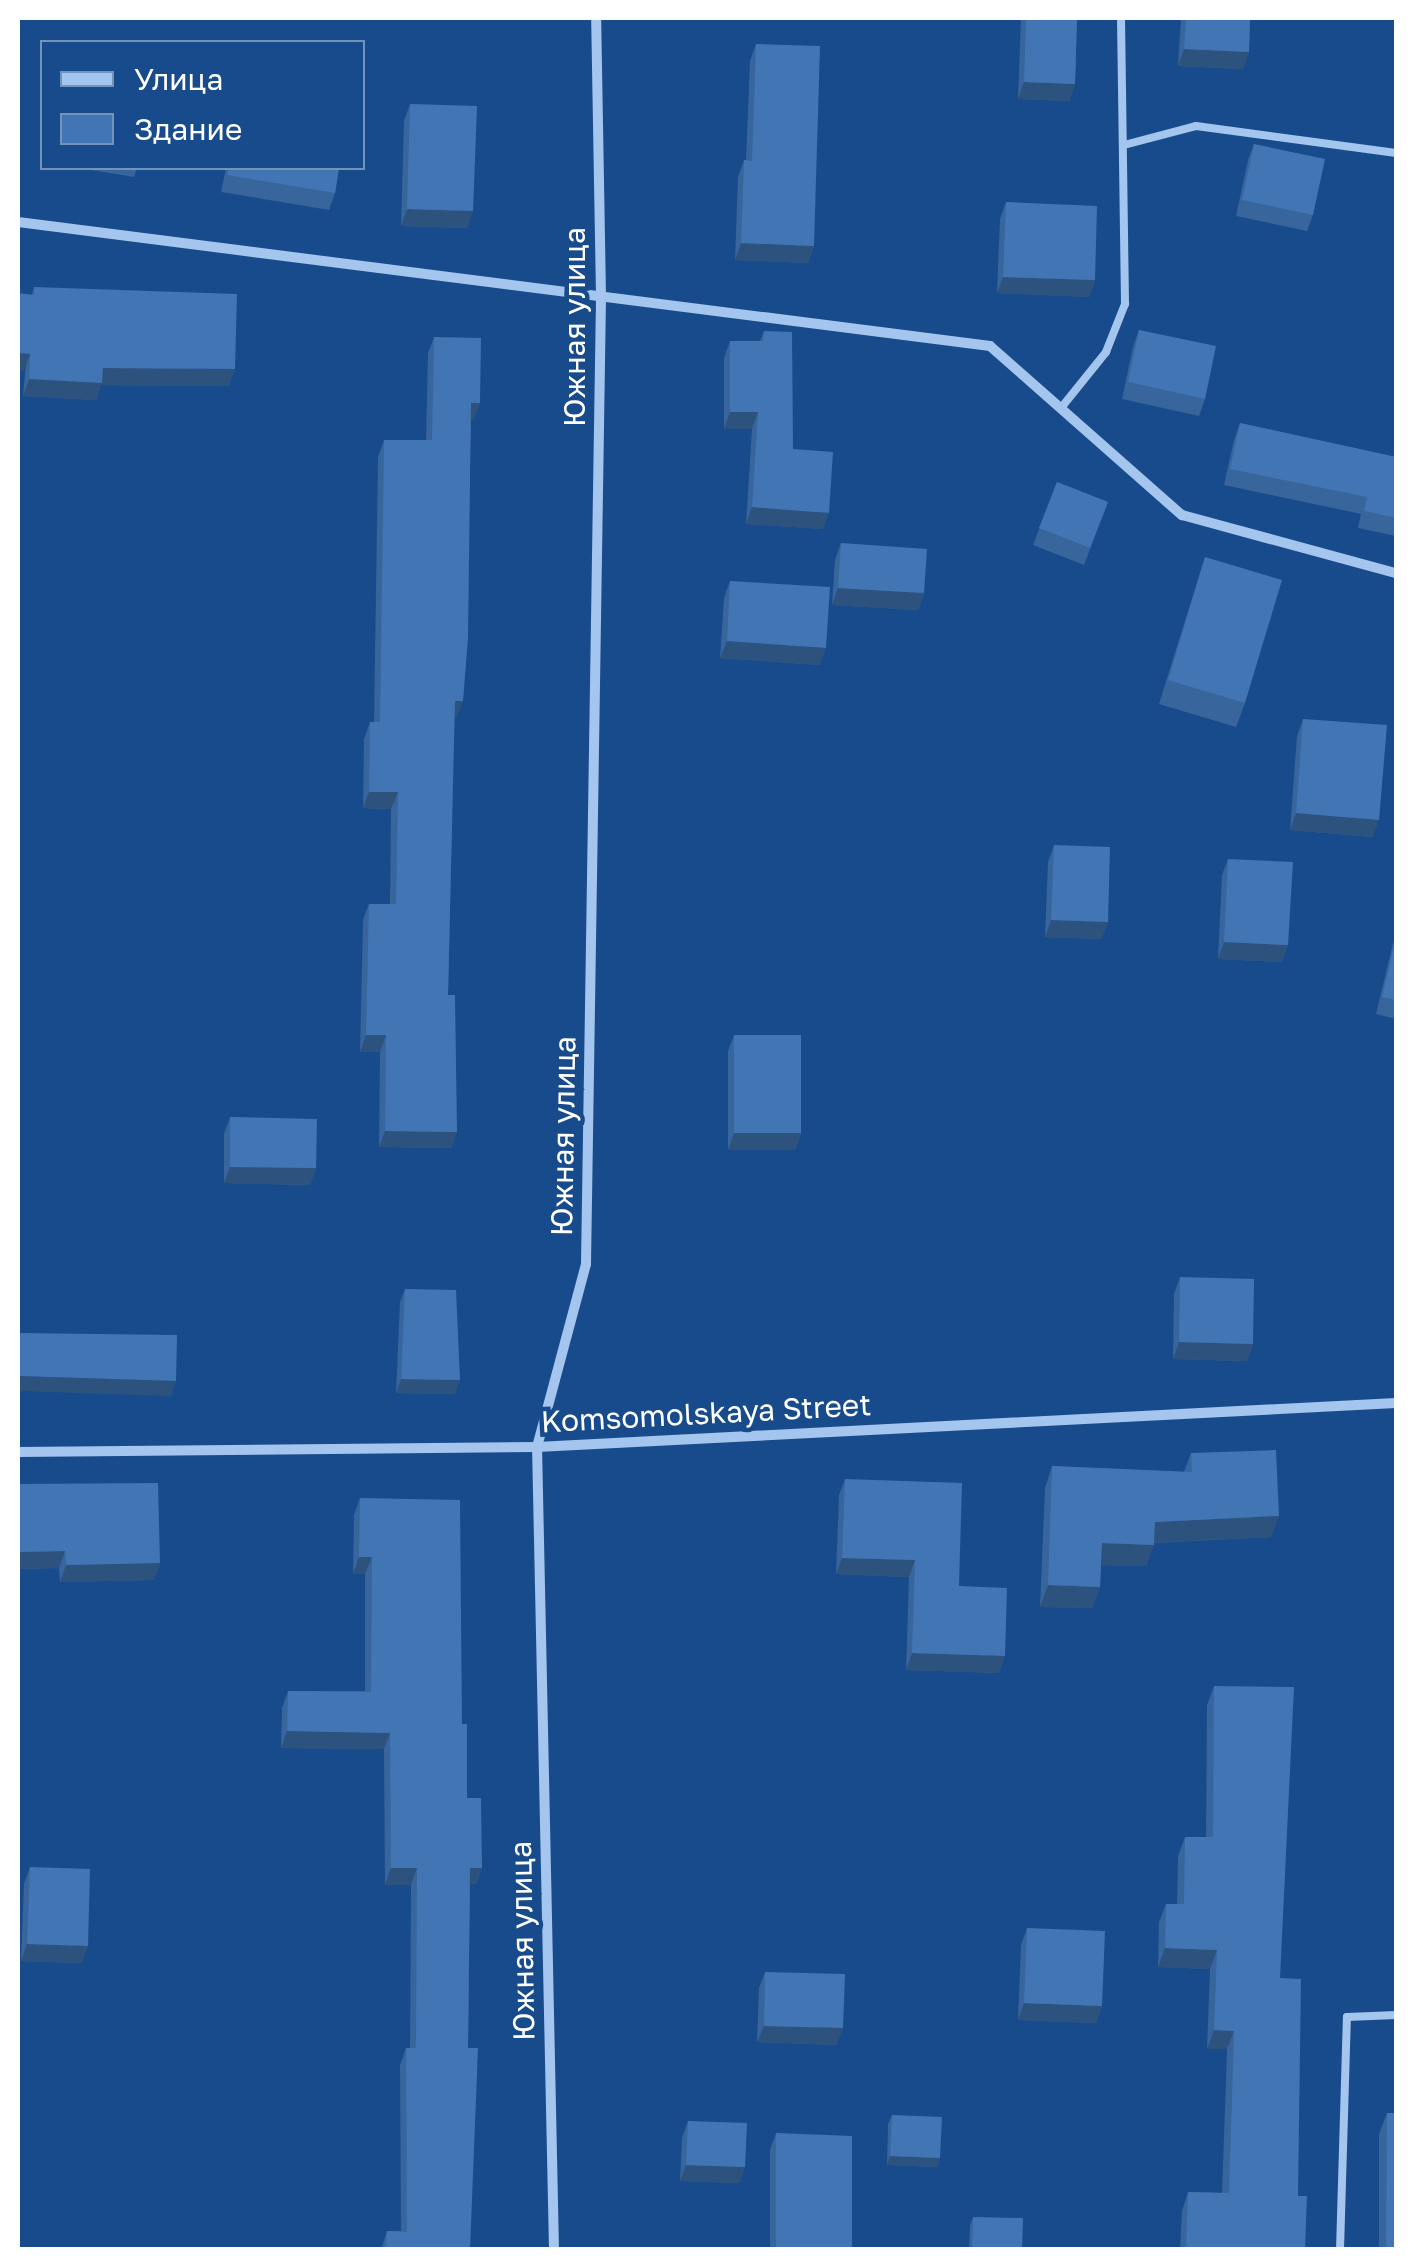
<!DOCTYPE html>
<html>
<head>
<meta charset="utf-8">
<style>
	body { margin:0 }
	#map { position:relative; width:1414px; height:2267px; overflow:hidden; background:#184b8b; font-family:"Golos Text",sans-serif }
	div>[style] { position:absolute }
	.lane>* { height:8px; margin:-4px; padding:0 4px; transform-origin:4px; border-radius:4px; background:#a3c5ee }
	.street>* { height:10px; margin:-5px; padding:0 5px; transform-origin:5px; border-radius:5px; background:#a3c5ee }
	.wall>* { inset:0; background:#38659b }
	.shaded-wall>* { inset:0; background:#2e527e }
	.building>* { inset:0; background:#4175b4 }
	span { translate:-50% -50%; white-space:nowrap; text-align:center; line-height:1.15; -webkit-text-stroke:9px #184b8b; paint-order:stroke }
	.street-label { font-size:30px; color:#fff }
	.frame { position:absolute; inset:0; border:20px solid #fff; pointer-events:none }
	.legend { position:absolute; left:40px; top:40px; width:325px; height:130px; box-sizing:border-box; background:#184b8b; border:2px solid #7493b9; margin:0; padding:12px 18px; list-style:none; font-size:30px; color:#fff }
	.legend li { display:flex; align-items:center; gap:20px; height:50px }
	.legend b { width:50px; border:2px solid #7493b9 }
</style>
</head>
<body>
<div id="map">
	<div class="lane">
		<i style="left:1124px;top:145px;width:74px;rotate:-14.8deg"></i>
		<i style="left:1196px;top:126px;width:202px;rotate:7.7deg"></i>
		<i style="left:1061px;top:408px;width:72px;rotate:-51.2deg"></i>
		<i style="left:1106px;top:352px;width:52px;rotate:-68.4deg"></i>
		<i style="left:1125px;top:304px;width:286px;rotate:-90.8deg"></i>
		<i style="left:1340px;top:2250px;width:233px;rotate:-88.3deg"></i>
		<i style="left:1347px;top:2017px;width:49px;rotate:-2.3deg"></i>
	</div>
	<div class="street">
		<i style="left:18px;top:222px;width:980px;rotate:7.27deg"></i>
		<i style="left:990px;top:346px;width:256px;rotate:41.4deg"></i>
		<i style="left:1182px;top:515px;width:222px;rotate:15.2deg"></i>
		<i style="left:18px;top:1452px;width:519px;rotate:-0.55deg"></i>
		<i style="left:537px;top:1447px;width:860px;rotate:-2.93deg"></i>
		<i style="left:554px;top:2250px;width:803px;rotate:-91.21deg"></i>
		<i style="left:537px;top:1447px;width:189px;rotate:-75deg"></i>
		<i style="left:586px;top:1264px;width:968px;rotate:-89.11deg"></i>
		<i style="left:601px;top:296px;width:278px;rotate:-91deg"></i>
	</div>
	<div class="wall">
		<i style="clip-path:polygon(1021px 18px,1077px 18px,1075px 84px,1069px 101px,1018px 99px)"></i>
		<i style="clip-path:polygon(1181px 18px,1250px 18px,1249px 52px,1243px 69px,1178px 66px)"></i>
		<i style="clip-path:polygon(756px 44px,814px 246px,808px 263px,735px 260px,738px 177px,744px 160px,746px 160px,750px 61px)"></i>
		<i style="clip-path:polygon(410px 104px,467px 228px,401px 226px,404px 121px)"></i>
		<i style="clip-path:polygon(1254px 144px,1313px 215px,1307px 231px,1236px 216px,1248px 160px)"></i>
		<i style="clip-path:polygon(79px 168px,137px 168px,134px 177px)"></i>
		<i style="clip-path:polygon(226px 168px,339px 168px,335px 193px,329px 210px,221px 192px)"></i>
		<i style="clip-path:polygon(1006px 202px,1095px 280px,1089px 297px,997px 293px,1000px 219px)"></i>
		<i style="clip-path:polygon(34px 287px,229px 386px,101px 385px,96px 400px,23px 396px,32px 294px)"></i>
		<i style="clip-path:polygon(1139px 330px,1205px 399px,1199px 416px,1122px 399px,1133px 347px)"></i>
		<i style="clip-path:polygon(764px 331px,793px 449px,823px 529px,746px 524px,752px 429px,724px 429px,724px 358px,730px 341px,760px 341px)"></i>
		<i style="clip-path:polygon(434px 337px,474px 420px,471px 420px,463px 701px,456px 718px,454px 718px,448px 995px,457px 1132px,451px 1148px,379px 1147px,380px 1052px,360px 1052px,363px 920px,369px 904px,390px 904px,391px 809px,363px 808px,364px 739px,370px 722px,374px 722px,378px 457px,384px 440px,426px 440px,428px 353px)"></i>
		<i style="clip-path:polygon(1240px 423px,1396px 457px,1396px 536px,1358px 528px,1361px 514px,1224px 485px,1234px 440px)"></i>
		<i style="clip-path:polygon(1057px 482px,1108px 502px,1084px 565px,1033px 545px)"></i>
		<i style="clip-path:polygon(841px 543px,924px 593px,918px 610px,832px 605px,835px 560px)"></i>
		<i style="clip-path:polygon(1205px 557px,1245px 703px,1236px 727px,1159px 704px)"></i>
		<i style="clip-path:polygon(730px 581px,820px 665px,720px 658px,724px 598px)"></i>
		<i style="clip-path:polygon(1303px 719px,1373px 837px,1290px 830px,1297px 736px)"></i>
		<i style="clip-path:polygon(1054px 845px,1108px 922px,1101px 939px,1045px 937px,1048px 862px)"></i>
		<i style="clip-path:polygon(1228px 859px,1288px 945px,1282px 962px,1218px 959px,1222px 875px)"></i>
		<i style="clip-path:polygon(1396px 931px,1396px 1019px,1376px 1014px)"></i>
		<i style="clip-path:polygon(734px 1035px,801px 1133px,795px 1150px,728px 1150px,728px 1051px)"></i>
		<i style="clip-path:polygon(230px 1117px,316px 1168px,310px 1185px,224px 1183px,224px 1134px)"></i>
		<i style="clip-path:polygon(1180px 1277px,1253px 1344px,1247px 1361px,1173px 1359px,1174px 1294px)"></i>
		<i style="clip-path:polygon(405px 1289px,455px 1394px,396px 1393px,400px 1302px)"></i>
		<i style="clip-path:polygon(1191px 1453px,1271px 1537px,1154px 1543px,1146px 1566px,1101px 1565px,1100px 1587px,1092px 1608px,1040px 1607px,1045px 1488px,1052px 1466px,1184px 1472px)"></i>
		<i style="clip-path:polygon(845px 1479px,959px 1586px,999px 1673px,906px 1670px,909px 1577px,836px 1574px,839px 1495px)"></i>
		<i style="clip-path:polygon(18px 1484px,160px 1563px,154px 1580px,60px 1582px,59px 1568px,18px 1569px)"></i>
		<i style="clip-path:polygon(360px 1498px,462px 1724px,467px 1798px,482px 1868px,476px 1884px,470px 1884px,468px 2048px,470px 2250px,381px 2250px,387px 2231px,401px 2231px,400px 2065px,406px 2048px,410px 2048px,411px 1885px,385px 1885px,384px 1749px,281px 1748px,282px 1708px,288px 1691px,365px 1691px,365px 1574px,353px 1574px,354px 1515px)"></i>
		<i style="clip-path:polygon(1214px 1686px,1280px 1978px,1298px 2196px,1305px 2250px,1180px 2250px,1182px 2211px,1188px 2192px,1222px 2193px,1227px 2049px,1207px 2049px,1210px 1969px,1158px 1967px,1159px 1922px,1166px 1904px,1177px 1904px,1178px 1856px,1185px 1837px,1206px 1837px,1207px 1705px)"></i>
		<i style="clip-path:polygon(30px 1867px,82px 1963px,21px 1961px,24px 1884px)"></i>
		<i style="clip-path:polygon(1027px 1928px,1102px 2006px,1096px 2023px,1018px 2020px,1021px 1945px)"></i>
		<i style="clip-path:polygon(765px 1972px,837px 2045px,757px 2042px,759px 1988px)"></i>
		<i style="clip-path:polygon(1387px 2113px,1396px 2250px,1379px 2250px,1379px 2134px)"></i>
		<i style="clip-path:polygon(892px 2115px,940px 2158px,937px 2167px,887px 2165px,888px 2124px)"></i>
		<i style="clip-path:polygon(688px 2121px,745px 2167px,739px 2183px,680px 2181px,682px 2138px)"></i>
		<i style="clip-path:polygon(776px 2133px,852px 2250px,770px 2250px,770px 2150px)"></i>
		<i style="clip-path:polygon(973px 2217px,1022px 2250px,969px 2250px,970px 2225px)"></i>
	</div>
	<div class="shaded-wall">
		<i style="clip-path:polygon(1184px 49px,1249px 52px,1243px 69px,1178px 66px)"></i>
		<i style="clip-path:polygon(1024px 82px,1075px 84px,1069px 101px,1018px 99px)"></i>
		<i style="clip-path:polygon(407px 209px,473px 211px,467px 228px,401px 226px)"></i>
		<i style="clip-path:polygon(741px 243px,814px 246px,808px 263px,735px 260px)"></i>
		<i style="clip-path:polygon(1003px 277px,1095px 280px,1089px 297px,997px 293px)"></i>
		<i style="clip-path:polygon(18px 353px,30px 354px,24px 371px,18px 370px)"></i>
		<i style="clip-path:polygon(103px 368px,235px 369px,229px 386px,101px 385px,96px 400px,23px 396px,29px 379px)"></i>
		<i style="clip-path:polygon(471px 403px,480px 403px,474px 420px,465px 420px)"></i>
		<i style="clip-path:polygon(730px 412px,758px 412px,752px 429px,724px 429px)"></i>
		<i style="clip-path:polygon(752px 507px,829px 513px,823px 529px,746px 524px)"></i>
		<i style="clip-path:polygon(838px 588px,924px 593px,918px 610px,832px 605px)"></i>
		<i style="clip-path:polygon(727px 641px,826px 648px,820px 665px,720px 658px)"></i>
		<i style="clip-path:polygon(455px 701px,463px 701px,456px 718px,449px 718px)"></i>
		<i style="clip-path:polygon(369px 792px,398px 792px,391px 809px,363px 808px)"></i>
		<i style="clip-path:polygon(1296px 813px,1379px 820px,1373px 837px,1290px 830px)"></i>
		<i style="clip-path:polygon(1051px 920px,1108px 922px,1101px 939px,1045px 937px)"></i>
		<i style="clip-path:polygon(1224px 942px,1288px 945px,1282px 962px,1218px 959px)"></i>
		<i style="clip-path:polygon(366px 1035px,386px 1035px,380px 1052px,360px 1052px)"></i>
		<i style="clip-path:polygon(385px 1131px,457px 1132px,451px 1148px,379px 1147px)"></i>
		<i style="clip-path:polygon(734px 1133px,801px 1133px,795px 1150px,728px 1150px)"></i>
		<i style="clip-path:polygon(230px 1167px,316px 1168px,310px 1185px,224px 1183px)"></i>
		<i style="clip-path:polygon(1179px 1342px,1253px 1344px,1247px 1361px,1173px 1359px)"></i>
		<i style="clip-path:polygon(18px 1376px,176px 1381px,171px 1396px,18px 1391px)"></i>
		<i style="clip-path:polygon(401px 1379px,460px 1380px,455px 1394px,396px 1393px)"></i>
		<i style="clip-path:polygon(1279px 1516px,1271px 1537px,1147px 1543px,1155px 1522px)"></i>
		<i style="clip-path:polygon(1102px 1543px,1154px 1545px,1146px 1566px,1094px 1565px)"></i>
		<i style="clip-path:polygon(65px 1551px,59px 1568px,18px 1569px,18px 1552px)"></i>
		<i style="clip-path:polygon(359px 1557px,372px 1557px,365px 1574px,353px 1574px)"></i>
		<i style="clip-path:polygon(842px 1558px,915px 1560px,909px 1577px,836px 1574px)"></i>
		<i style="clip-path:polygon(160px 1563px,154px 1580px,60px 1582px,66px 1565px)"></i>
		<i style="clip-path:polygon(1048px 1585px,1100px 1587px,1092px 1608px,1040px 1607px)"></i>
		<i style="clip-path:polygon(912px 1653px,1005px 1656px,999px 1673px,906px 1670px)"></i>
		<i style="clip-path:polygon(287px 1731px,390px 1733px,384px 1749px,281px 1748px)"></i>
		<i style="clip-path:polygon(391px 1868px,417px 1868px,411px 1885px,385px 1885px)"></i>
		<i style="clip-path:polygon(470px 1868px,482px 1868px,476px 1884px,464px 1885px)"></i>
		<i style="clip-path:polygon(27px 1944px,88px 1946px,82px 1963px,21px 1961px)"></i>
		<i style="clip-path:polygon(1165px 1948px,1217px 1950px,1210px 1969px,1158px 1967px)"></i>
		<i style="clip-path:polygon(1024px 2003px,1102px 2006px,1096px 2023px,1018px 2020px)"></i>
		<i style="clip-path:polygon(764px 2026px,843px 2028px,837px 2045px,757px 2042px)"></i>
		<i style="clip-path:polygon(1214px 2030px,1234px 2031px,1227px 2049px,1207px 2049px)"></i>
		<i style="clip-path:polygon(890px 2156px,940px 2158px,937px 2167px,887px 2165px)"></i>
		<i style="clip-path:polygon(686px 2165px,745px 2167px,739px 2183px,680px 2181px)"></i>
	</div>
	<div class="building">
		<i style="clip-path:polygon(1026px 18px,1077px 18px,1075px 84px,1024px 82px)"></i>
		<i style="clip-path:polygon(1186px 18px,1250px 18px,1249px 52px,1184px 49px)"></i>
		<i style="clip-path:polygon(756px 44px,820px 46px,814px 246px,741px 243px,744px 160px,752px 161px)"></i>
		<i style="clip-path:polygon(410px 104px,477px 106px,473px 211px,407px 209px)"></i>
		<i style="clip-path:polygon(1254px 144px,1325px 159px,1313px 215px,1242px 200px)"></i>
		<i style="clip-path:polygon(229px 168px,339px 168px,335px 193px,227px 175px)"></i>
		<i style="clip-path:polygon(1006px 202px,1097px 206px,1095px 280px,1003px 277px)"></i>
		<i style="clip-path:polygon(34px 287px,237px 294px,235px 369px,103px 368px,102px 383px,29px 379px,30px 354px,18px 353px,18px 293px,34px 295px)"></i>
		<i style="clip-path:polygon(1139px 330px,1216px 346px,1205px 399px,1128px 382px)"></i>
		<i style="clip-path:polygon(764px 331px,792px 332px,793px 449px,833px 452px,829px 513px,752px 507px,758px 412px,730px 412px,730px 341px,763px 341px)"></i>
		<i style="clip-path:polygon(434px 337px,481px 338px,480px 403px,471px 403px,468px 638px,463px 701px,455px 701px,448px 995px,455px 995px,457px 1132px,385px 1131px,386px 1035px,366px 1035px,369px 904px,396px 904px,398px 792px,369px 792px,370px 722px,380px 722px,384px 440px,432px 440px)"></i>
		<i style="clip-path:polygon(1240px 423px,1396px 457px,1396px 518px,1364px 511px,1367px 497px,1230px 469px)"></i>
		<i style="clip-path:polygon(1057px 482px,1108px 502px,1090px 548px,1039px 528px)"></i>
		<i style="clip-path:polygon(841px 543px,927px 549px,924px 593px,838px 588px)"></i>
		<i style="clip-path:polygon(1205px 557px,1282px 580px,1245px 703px,1168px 680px)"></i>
		<i style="clip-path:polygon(730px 581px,830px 587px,826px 648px,727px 641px)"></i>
		<i style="clip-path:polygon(1303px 719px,1387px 725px,1379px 820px,1296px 813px)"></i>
		<i style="clip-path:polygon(1054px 845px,1110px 847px,1108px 922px,1051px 920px)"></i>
		<i style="clip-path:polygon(1228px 859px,1293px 862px,1288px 945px,1224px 942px)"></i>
		<i style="clip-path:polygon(1396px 938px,1396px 1000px,1382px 997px)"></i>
		<i style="clip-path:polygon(734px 1035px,801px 1035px,801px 1133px,734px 1133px)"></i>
		<i style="clip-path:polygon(230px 1117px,317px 1119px,316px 1168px,230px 1167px)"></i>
		<i style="clip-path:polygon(1180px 1277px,1254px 1279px,1253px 1344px,1179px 1342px)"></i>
		<i style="clip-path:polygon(405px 1289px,456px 1290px,460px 1380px,401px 1379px)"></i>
		<i style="clip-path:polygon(18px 1333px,177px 1335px,176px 1381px,18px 1376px)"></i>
		<i style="clip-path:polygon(1276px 1450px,1279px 1516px,1155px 1522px,1154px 1545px,1102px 1543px,1100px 1587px,1048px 1585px,1052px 1466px,1192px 1472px,1191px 1453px)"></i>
		<i style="clip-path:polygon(845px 1479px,962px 1483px,959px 1586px,1007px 1588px,1005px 1656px,912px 1653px,915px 1560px,842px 1558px)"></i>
		<i style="clip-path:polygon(158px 1483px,160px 1563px,66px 1565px,65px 1551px,18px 1552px,18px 1484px)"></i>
		<i style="clip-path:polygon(360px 1498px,460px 1500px,462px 1724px,467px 1724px,467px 1798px,481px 1798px,482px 1868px,470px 1868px,468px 2048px,478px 2048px,470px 2250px,386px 2250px,387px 2231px,407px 2232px,406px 2048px,416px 2048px,417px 1868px,391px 1868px,390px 1733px,287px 1731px,288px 1691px,371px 1692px,372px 1557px,359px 1557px)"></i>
		<i style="clip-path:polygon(1214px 1686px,1294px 1687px,1280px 1978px,1301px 1979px,1298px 2196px,1307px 2196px,1305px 2250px,1186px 2250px,1188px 2192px,1229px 2193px,1234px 2031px,1214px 2030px,1217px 1950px,1165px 1948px,1166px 1904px,1184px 1904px,1185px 1837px,1213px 1837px)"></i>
		<i style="clip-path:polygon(30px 1867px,90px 1869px,88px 1946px,27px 1944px)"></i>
		<i style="clip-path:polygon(1027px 1928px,1105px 1931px,1102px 2006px,1024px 2003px)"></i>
		<i style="clip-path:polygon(765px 1972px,845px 1974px,843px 2028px,764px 2026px)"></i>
		<i style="clip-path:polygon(1387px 2113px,1396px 2113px,1396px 2250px,1386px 2250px)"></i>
		<i style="clip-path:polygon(892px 2115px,942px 2117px,940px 2158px,890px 2156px)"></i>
		<i style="clip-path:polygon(688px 2121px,747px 2123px,745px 2167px,686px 2165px)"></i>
		<i style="clip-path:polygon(776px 2133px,852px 2136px,852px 2250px,776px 2250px)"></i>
		<i style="clip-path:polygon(973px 2217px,1023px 2218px,1022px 2250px,972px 2250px)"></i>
	</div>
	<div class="street-label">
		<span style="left:574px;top:327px;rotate:-90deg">Южная улица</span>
		<span style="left:563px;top:1136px;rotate:-89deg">Южная улица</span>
		<span style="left:706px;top:1413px;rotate:-3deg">Komsomolskaya Street</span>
		<span style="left:522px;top:1941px;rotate:-91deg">Южная улица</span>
	</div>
	<div class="frame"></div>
	<ul class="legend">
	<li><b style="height:12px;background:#a3c5ee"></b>Улица</li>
	<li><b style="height:28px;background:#4175b4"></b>Здание</li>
	</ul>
</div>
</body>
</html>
